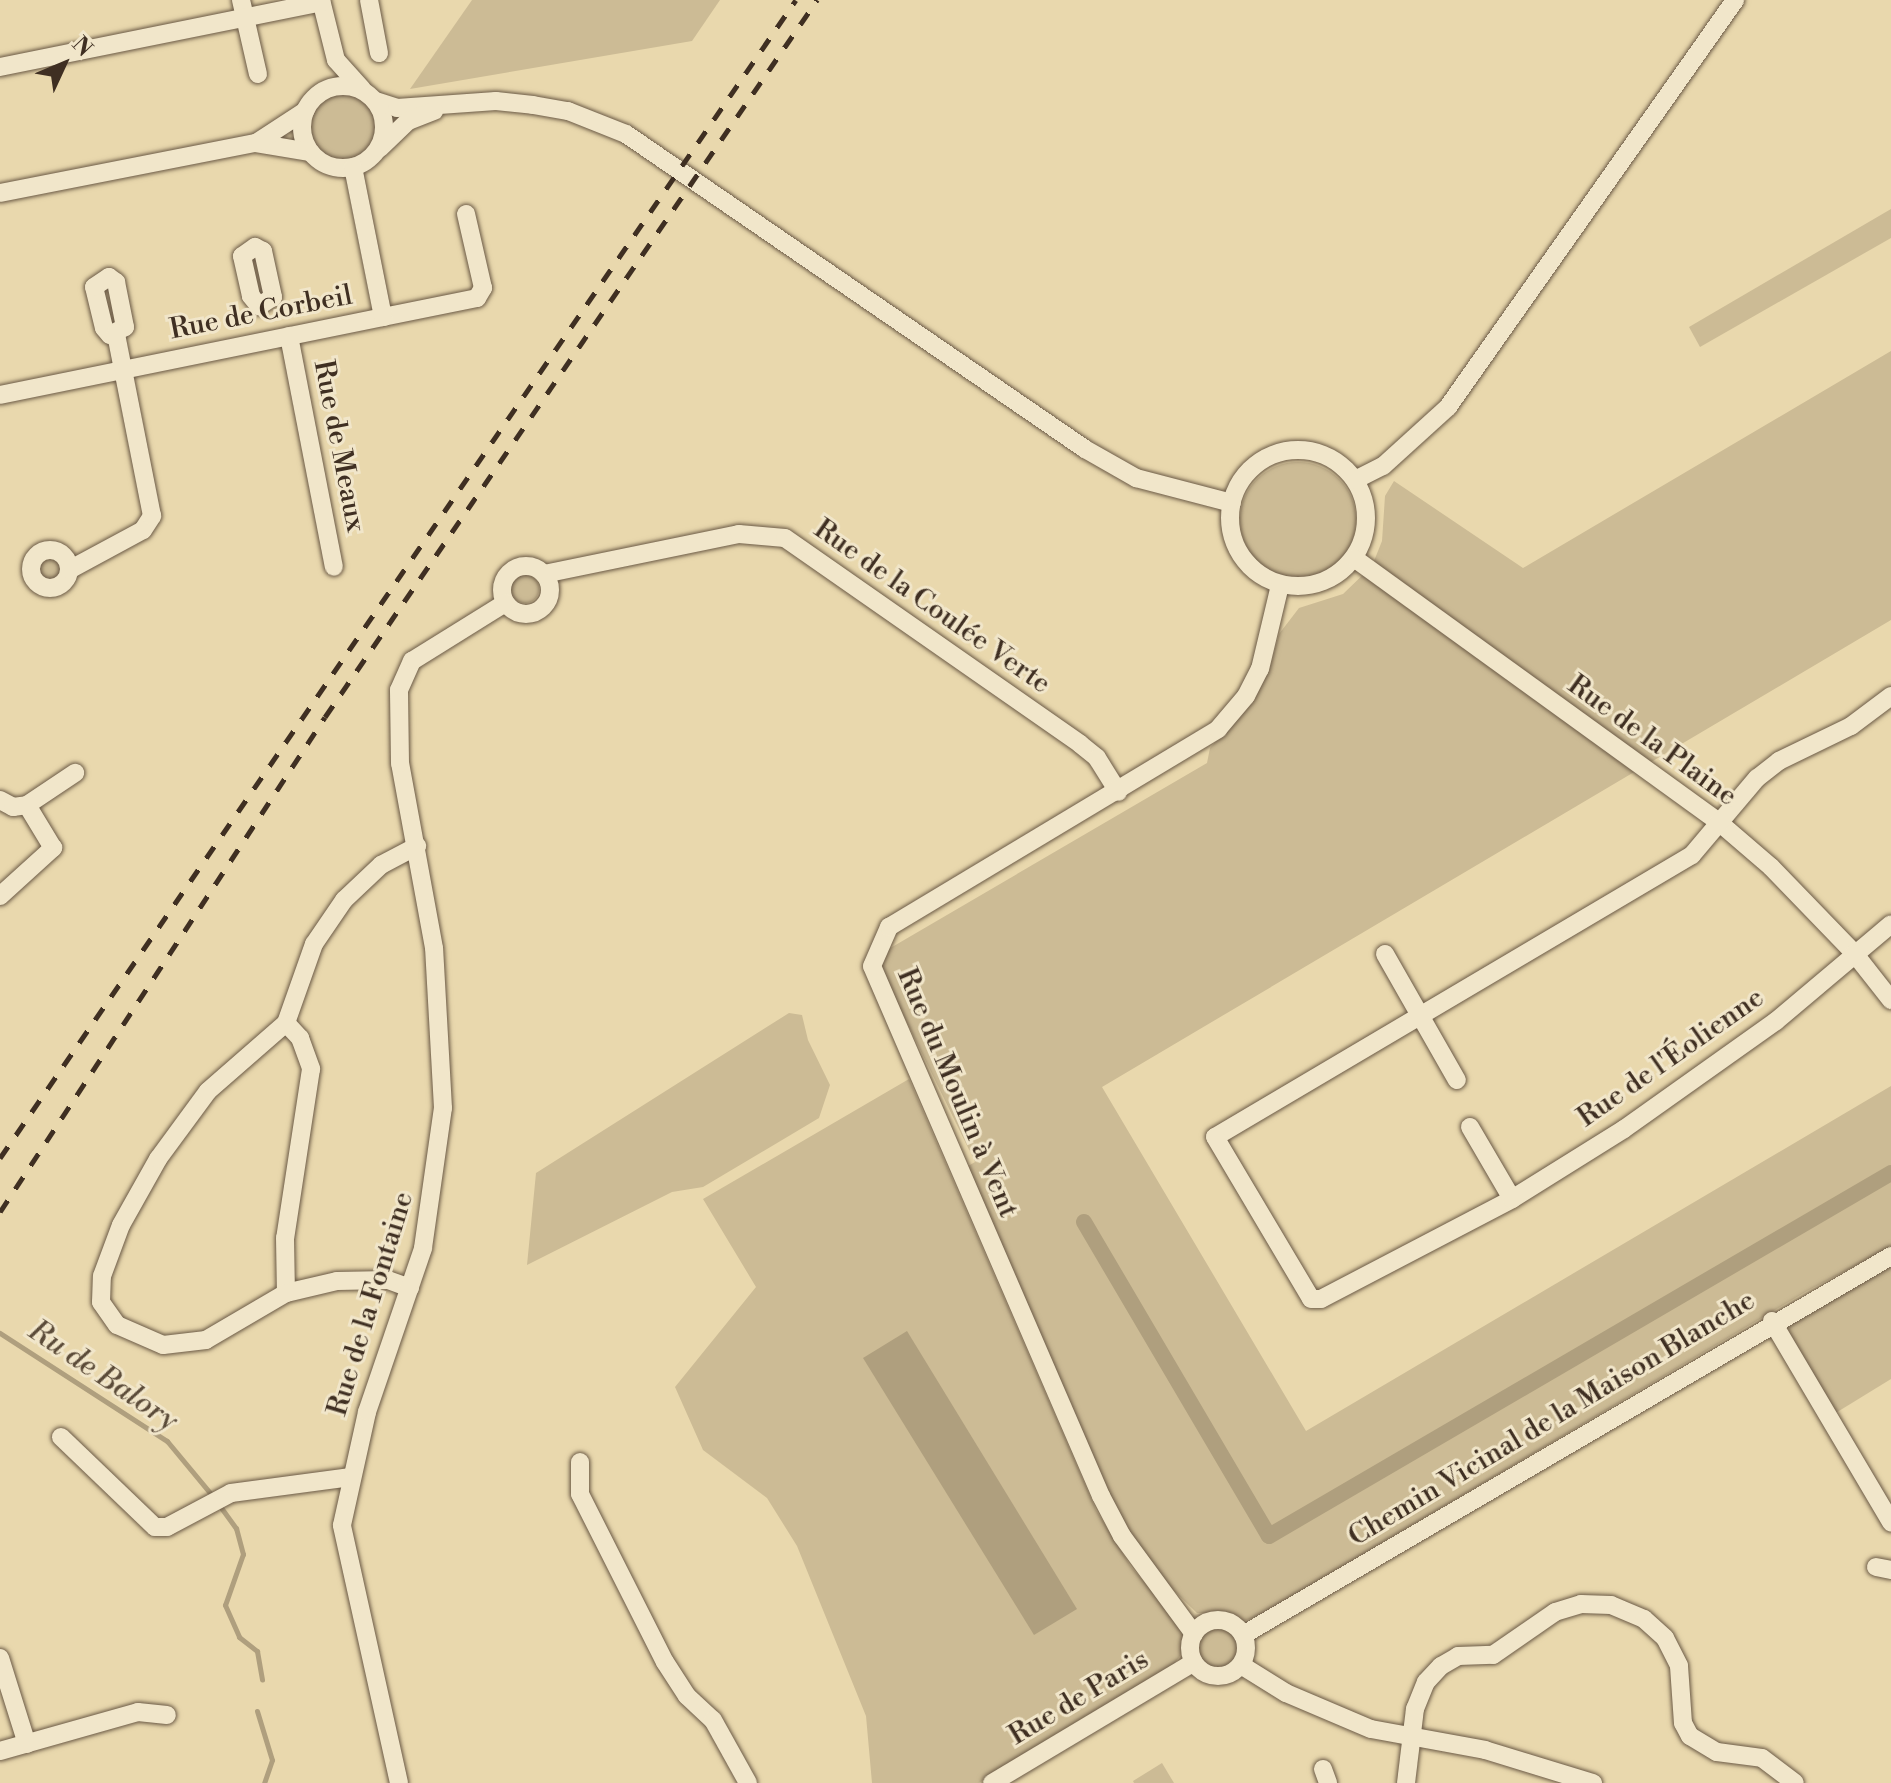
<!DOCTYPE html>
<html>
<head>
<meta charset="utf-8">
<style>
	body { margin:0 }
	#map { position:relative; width:1891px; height:1783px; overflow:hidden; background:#e9d8ad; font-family:"Libre Bodoni",serif }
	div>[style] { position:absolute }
	.green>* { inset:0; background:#ccbb95 }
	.round { border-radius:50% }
	.water>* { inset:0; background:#af9f7e }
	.stream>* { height:5px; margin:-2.5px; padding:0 2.5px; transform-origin:2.5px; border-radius:2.5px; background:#af9f7e }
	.canal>* { height:16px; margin:-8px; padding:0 8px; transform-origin:8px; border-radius:8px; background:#af9f7e }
	.roads { filter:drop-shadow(0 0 2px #6a5945) drop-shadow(0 0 2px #6a5945) }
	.minor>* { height:18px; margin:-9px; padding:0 9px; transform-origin:9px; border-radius:9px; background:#f1e6ca }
	.minor>.ring { margin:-9px; padding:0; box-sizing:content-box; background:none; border:18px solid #f1e6ca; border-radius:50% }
	.rail>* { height:5px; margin-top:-2.5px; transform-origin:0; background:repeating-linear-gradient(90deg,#3f2f22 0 14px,transparent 0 28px) }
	span { translate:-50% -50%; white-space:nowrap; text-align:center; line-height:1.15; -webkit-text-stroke:6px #f1e6ca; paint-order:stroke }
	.street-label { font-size:28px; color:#3f2f22 }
	.water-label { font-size:30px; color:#5b4b39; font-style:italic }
	.north { position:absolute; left:24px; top:24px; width:80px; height:80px; -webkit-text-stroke:6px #f1e6ca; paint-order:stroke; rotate:46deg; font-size:22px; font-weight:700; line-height:32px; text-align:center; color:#3f2f22 }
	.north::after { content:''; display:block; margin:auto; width:28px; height:36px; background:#3f2f22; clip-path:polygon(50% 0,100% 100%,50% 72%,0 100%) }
</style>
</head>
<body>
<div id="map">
	<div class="green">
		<i style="clip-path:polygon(472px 0,720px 0,692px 41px,410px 89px)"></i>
		<i class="round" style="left:310px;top:90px;width:70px;height:70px"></i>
		<i style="clip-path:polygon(1891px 209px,1891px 238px,1700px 347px,1689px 327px)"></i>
		<i style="clip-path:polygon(1891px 351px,1891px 620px,1102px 1087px,1306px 1431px,1891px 1086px,1891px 1247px,1807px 1291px,1259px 1616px,1243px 1621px,1229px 1613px,1197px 1613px,1169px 1586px,1115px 1511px,968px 1166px,975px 1162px,875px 957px,1207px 763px,1210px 748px,1249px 706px,1269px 671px,1279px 634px,1299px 608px,1343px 594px,1372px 566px,1382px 541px,1385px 496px,1394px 481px,1523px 568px)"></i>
		<i class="round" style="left:1240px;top:462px;width:116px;height:116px"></i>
		<i class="round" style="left:38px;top:557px;width:24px;height:24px"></i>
		<i class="round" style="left:511px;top:575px;width:28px;height:28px"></i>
		<i style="clip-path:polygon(789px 1013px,802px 1015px,808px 1040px,830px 1085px,819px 1118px,703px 1187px,672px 1192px,527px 1265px,536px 1173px)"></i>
		<i style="clip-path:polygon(909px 1079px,1096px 1510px,1131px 1567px,1186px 1630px,1182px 1653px,1172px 1667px,979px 1783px,872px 1783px,866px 1716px,797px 1546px,767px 1498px,703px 1450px,675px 1387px,756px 1287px,703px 1199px)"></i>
		<i style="clip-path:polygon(1891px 1266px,1891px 1379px,1834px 1414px,1788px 1336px,1790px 1325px)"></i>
		<i class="round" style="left:1198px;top:1628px;width:40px;height:40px"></i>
		<i style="clip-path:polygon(1162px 1763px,1174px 1783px,1134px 1783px,1133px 1781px)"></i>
	</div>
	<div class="water">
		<i style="clip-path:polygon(907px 1331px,1077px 1609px,1034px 1635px,863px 1358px)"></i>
	</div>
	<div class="stream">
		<i style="left:0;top:1333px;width:199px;rotate:32.9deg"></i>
		<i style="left:167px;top:1441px;width:69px;rotate:50.3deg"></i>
		<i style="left:222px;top:1509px;width:24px;rotate:54deg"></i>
		<i style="left:236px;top:1528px;width:27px;rotate:75deg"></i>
		<i style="left:243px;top:1554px;width:54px;rotate:109.4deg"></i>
		<i style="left:225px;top:1605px;width:35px;rotate:66deg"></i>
		<i style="left:239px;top:1637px;width:23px;rotate:38deg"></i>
		<i style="left:257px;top:1651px;width:29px;rotate:80deg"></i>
		<i style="left:257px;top:1711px;width:51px;rotate:73deg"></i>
		<i style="left:272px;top:1760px;width:24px;rotate:109deg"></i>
	</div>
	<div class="canal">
		<i style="left:1084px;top:1222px;width:364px;rotate:59.5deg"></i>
		<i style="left:1269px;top:1536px;width:720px;rotate:-30.27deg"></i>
	</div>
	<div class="roads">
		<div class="minor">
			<i style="left:241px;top:0;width:76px;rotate:77.1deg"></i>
			<i style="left:321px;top:0;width:62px;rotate:76deg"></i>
			<i style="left:336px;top:60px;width:39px;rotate:48deg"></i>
			<i style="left:369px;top:0;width:54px;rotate:79.3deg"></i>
			<i style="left:0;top:67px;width:328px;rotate:-11.4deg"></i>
			<i class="ring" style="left:302px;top:86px;width:64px;height:64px"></i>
			<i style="left:376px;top:101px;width:22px;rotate:18deg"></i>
			<i style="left:397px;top:108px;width:99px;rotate:-4deg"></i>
			<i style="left:496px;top:101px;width:37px;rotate:6deg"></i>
			<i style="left:533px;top:105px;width:36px;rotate:10deg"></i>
			<i style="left:568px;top:111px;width:62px;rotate:21.6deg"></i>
			<i style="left:626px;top:134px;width:557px;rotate:34.46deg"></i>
			<i style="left:1085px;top:449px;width:59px;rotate:29.6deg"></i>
			<i style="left:1136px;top:478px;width:99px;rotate:14.6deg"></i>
			<i style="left:256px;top:143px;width:55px;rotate:9.5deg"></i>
			<i style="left:380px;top:148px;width:39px;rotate:-44deg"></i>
			<i style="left:408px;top:121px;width:28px;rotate:-21deg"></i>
			<i style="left:0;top:193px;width:261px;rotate:-11.1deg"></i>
			<i style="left:256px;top:143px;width:59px;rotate:-33.1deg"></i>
			<i style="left:255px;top:247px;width:9px;rotate:27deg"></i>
			<i style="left:263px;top:251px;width:47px;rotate:77.7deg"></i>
			<i style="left:273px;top:297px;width:17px;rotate:147deg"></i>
			<i style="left:259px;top:306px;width:13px;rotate:-129deg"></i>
			<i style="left:251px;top:296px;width:41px;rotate:-102.7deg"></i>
			<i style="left:242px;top:256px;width:16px;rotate:-35deg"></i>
			<i style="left:109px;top:277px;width:9px;rotate:36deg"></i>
			<i style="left:116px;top:282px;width:46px;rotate:78.7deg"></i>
			<i style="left:125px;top:327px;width:17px;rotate:152deg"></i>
			<i style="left:110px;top:335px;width:9px;rotate:-131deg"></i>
			<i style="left:104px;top:328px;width:42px;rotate:-103.7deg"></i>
			<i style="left:94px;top:287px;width:18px;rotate:-34deg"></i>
			<i style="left:383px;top:317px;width:96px;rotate:-11.4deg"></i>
			<i style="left:477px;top:298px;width:12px;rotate:-59deg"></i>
			<i style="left:483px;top:288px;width:76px;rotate:-102.9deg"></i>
			<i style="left:289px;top:336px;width:235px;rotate:79deg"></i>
			<i style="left:0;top:395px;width:391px;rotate:-11.5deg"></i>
			<i style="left:383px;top:317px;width:153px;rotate:-101.3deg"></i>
			<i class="ring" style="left:1230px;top:450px;width:118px;height:118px"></i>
			<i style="left:1355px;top:480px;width:31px;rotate:-27deg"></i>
			<i style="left:1383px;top:466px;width:88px;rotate:-42.2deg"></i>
			<i style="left:1448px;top:407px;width:498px;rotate:-54.8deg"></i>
			<i class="ring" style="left:31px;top:550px;width:20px;height:20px"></i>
			<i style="left:1354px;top:558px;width:453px;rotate:35.9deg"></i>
			<i style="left:1721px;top:824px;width:66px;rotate:40.7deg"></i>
			<i style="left:1771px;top:867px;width:120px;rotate:46deg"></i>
			<i style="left:1854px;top:953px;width:60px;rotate:51.8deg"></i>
			<i class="ring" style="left:502px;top:566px;width:30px;height:30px"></i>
			<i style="left:69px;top:570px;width:84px;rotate:-28.4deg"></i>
			<i style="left:143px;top:530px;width:17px;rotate:-57deg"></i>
			<i style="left:152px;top:516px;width:186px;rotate:-101.2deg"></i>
			<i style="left:544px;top:574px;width:199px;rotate:-11.6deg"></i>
			<i style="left:739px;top:534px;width:46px;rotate:5deg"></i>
			<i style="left:785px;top:538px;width:360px;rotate:34.9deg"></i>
			<i style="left:1080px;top:744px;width:22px;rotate:39deg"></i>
			<i style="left:1097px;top:758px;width:40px;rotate:58deg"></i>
			<i style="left:1891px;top:696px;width:50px;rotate:143.1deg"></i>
			<i style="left:1851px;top:726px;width:80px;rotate:154.1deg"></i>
			<i style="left:1779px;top:761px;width:28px;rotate:142deg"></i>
			<i style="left:1757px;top:778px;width:101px;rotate:130.2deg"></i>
			<i style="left:1692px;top:855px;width:554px;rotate:149.41deg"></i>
			<i style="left:1215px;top:1137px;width:188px;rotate:59.3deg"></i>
			<i style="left:1311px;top:1299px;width:10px"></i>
			<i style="left:1321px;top:1299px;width:216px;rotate:-27.6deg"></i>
			<i style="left:1512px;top:1199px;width:132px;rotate:-32deg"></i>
			<i style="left:1624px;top:1129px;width:186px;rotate:-35.4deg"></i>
			<i style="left:1776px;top:1021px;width:150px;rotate:-40.1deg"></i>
			<i style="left:0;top:800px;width:15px;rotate:28deg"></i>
			<i style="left:13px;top:807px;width:14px;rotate:-8deg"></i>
			<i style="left:27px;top:805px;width:58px;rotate:-33.7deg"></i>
			<i style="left:0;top:896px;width:72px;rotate:-42.2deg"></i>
			<i style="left:53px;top:848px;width:50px;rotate:-121.2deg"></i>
			<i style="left:1385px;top:954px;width:145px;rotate:60.3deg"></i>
			<i style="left:286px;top:1023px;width:21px;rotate:47deg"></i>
			<i style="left:300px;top:1038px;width:33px;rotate:70deg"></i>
			<i style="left:311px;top:1069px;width:171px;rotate:98.7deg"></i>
			<i style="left:285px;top:1238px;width:55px;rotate:89deg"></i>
			<i style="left:1470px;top:1127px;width:83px;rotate:59.7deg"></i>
			<i style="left:410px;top:1288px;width:23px;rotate:-160deg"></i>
			<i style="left:388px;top:1280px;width:51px;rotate:178.9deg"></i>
			<i style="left:337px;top:1281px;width:52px;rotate:166.8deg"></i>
			<i style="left:286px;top:1293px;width:93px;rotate:149.6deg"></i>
			<i style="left:206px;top:1340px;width:43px;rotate:173.4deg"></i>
			<i style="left:163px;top:1345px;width:50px;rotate:-156.5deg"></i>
			<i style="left:117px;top:1325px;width:28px;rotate:-125deg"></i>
			<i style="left:101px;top:1302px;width:26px;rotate:-88deg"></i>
			<i style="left:102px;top:1276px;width:54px;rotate:-69.6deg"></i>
			<i style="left:121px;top:1225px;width:76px;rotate:-60.7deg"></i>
			<i style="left:158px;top:1159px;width:84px;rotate:-53.7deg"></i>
			<i style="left:208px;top:1091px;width:103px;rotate:-41.1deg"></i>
			<i style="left:286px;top:1023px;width:84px;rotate:-70.5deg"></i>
			<i style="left:314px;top:944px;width:53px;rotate:-55.7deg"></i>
			<i style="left:344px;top:900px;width:51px;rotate:-43.4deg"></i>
			<i style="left:381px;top:865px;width:41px;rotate:-27.8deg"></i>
			<i style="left:1772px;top:1321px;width:234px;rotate:59.4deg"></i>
			<i style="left:61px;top:1437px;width:130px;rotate:43.8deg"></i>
			<i style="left:155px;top:1527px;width:12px"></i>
			<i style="left:167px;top:1527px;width:72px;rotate:-28deg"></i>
			<i style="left:231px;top:1493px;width:121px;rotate:-7.6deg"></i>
			<i style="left:580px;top:1462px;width:32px;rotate:90deg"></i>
			<i style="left:580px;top:1494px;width:188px;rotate:63.2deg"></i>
			<i style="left:665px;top:1662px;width:40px;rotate:57.1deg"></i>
			<i style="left:687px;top:1696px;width:35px;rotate:43deg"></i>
			<i style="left:713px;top:1720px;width:72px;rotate:60.9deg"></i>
			<i style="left:1876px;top:1567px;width:15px;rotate:11deg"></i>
			<i class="ring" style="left:1190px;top:1620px;width:38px;height:38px"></i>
			<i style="left:1194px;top:1634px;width:122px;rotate:-126.3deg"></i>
			<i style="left:1122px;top:1536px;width:45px;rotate:-117.7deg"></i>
			<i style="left:1101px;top:1496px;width:577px;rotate:-113.37deg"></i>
			<i style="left:872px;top:966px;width:43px;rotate:-66.4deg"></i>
			<i style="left:889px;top:927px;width:384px;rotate:-31deg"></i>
			<i style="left:1218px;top:729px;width:43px;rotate:-49.7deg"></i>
			<i style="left:1246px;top:696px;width:30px;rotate:-63deg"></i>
			<i style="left:1260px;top:669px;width:86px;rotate:-76.6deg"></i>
			<i style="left:1243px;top:1635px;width:751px;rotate:-30.32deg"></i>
			<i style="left:0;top:1658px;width:90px;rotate:72.6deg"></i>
			<i style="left:1241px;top:1665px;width:53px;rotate:31.9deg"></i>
			<i style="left:1286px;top:1693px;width:92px;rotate:23deg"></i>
			<i style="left:1371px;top:1729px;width:116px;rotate:10.4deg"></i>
			<i style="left:1485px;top:1750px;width:113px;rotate:17deg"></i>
			<i style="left:0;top:1751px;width:143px;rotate:-15.8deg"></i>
			<i style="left:138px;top:1712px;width:29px;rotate:6deg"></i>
			<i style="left:1323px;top:1769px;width:15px;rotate:70deg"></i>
			<i style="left:399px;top:1783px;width:264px;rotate:-102.5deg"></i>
			<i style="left:342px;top:1525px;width:116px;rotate:-77.5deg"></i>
			<i style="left:367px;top:1412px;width:173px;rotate:-71.1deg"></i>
			<i style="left:423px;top:1248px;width:141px;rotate:-81.9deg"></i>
			<i style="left:443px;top:1108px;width:160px;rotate:-93.2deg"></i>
			<i style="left:434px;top:948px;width:188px;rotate:-100.4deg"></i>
			<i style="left:400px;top:763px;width:73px;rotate:-90.8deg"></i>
			<i style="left:399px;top:690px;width:32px;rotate:-66deg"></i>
			<i style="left:412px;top:661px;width:110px;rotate:-31.9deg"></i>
			<i style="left:992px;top:1783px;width:235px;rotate:-30.9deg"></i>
			<i style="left:1406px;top:1783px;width:75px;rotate:-83.1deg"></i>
			<i style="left:1415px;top:1709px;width:29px;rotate:-68deg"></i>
			<i style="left:1426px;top:1682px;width:22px;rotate:-47deg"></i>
			<i style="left:1441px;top:1666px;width:20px;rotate:-30deg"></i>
			<i style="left:1458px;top:1656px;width:35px;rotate:-2deg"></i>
			<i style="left:1493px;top:1655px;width:75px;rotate:-34.7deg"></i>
			<i style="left:1555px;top:1612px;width:27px;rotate:-17deg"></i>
			<i style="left:1581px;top:1604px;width:30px;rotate:2deg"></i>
			<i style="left:1611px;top:1605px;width:36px;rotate:23deg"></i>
			<i style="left:1644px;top:1619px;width:28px;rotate:42deg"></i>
			<i style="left:1665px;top:1638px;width:31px;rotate:63deg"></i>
			<i style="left:1679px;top:1666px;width:57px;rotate:86deg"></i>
			<i style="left:1683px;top:1723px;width:15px;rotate:62deg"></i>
			<i style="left:1690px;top:1736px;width:31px;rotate:31deg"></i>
			<i style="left:1717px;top:1752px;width:45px;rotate:7.6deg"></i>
			<i style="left:1762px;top:1758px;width:41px;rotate:37.1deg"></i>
		</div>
	</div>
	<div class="rail">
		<i style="left:0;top:1158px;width:1405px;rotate:-55.5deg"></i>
		<i style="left:0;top:1212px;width:592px;rotate:-56.71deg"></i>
		<i style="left:325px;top:717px;width:870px;rotate:-55.54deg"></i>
	</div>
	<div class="street-label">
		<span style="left:261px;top:313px;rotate:-11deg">Rue de Corbeil</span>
		<span style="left:339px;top:446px;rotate:79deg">Rue de Meaux</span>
		<span style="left:932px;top:607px;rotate:35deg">Rue de la Coulée Verte</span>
		<span style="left:1652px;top:741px;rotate:36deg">Rue de la Plaine</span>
		<span style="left:1671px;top:1058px;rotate:-35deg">Rue de l'Éolienne</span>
		<span style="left:957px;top:1093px;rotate:67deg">Rue du Moulin à Vent</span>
		<span style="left:371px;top:1304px;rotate:-73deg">Rue de la Fontaine</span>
		<span style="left:1552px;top:1419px;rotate:-31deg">Chemin Vicinal de la Maison Blanche</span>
		<span style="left:1079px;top:1698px;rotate:-31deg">Rue de Paris</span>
	</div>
	<div class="water-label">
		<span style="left:103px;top:1376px;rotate:34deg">Ru de Balory</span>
	</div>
	<div class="north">N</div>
</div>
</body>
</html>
